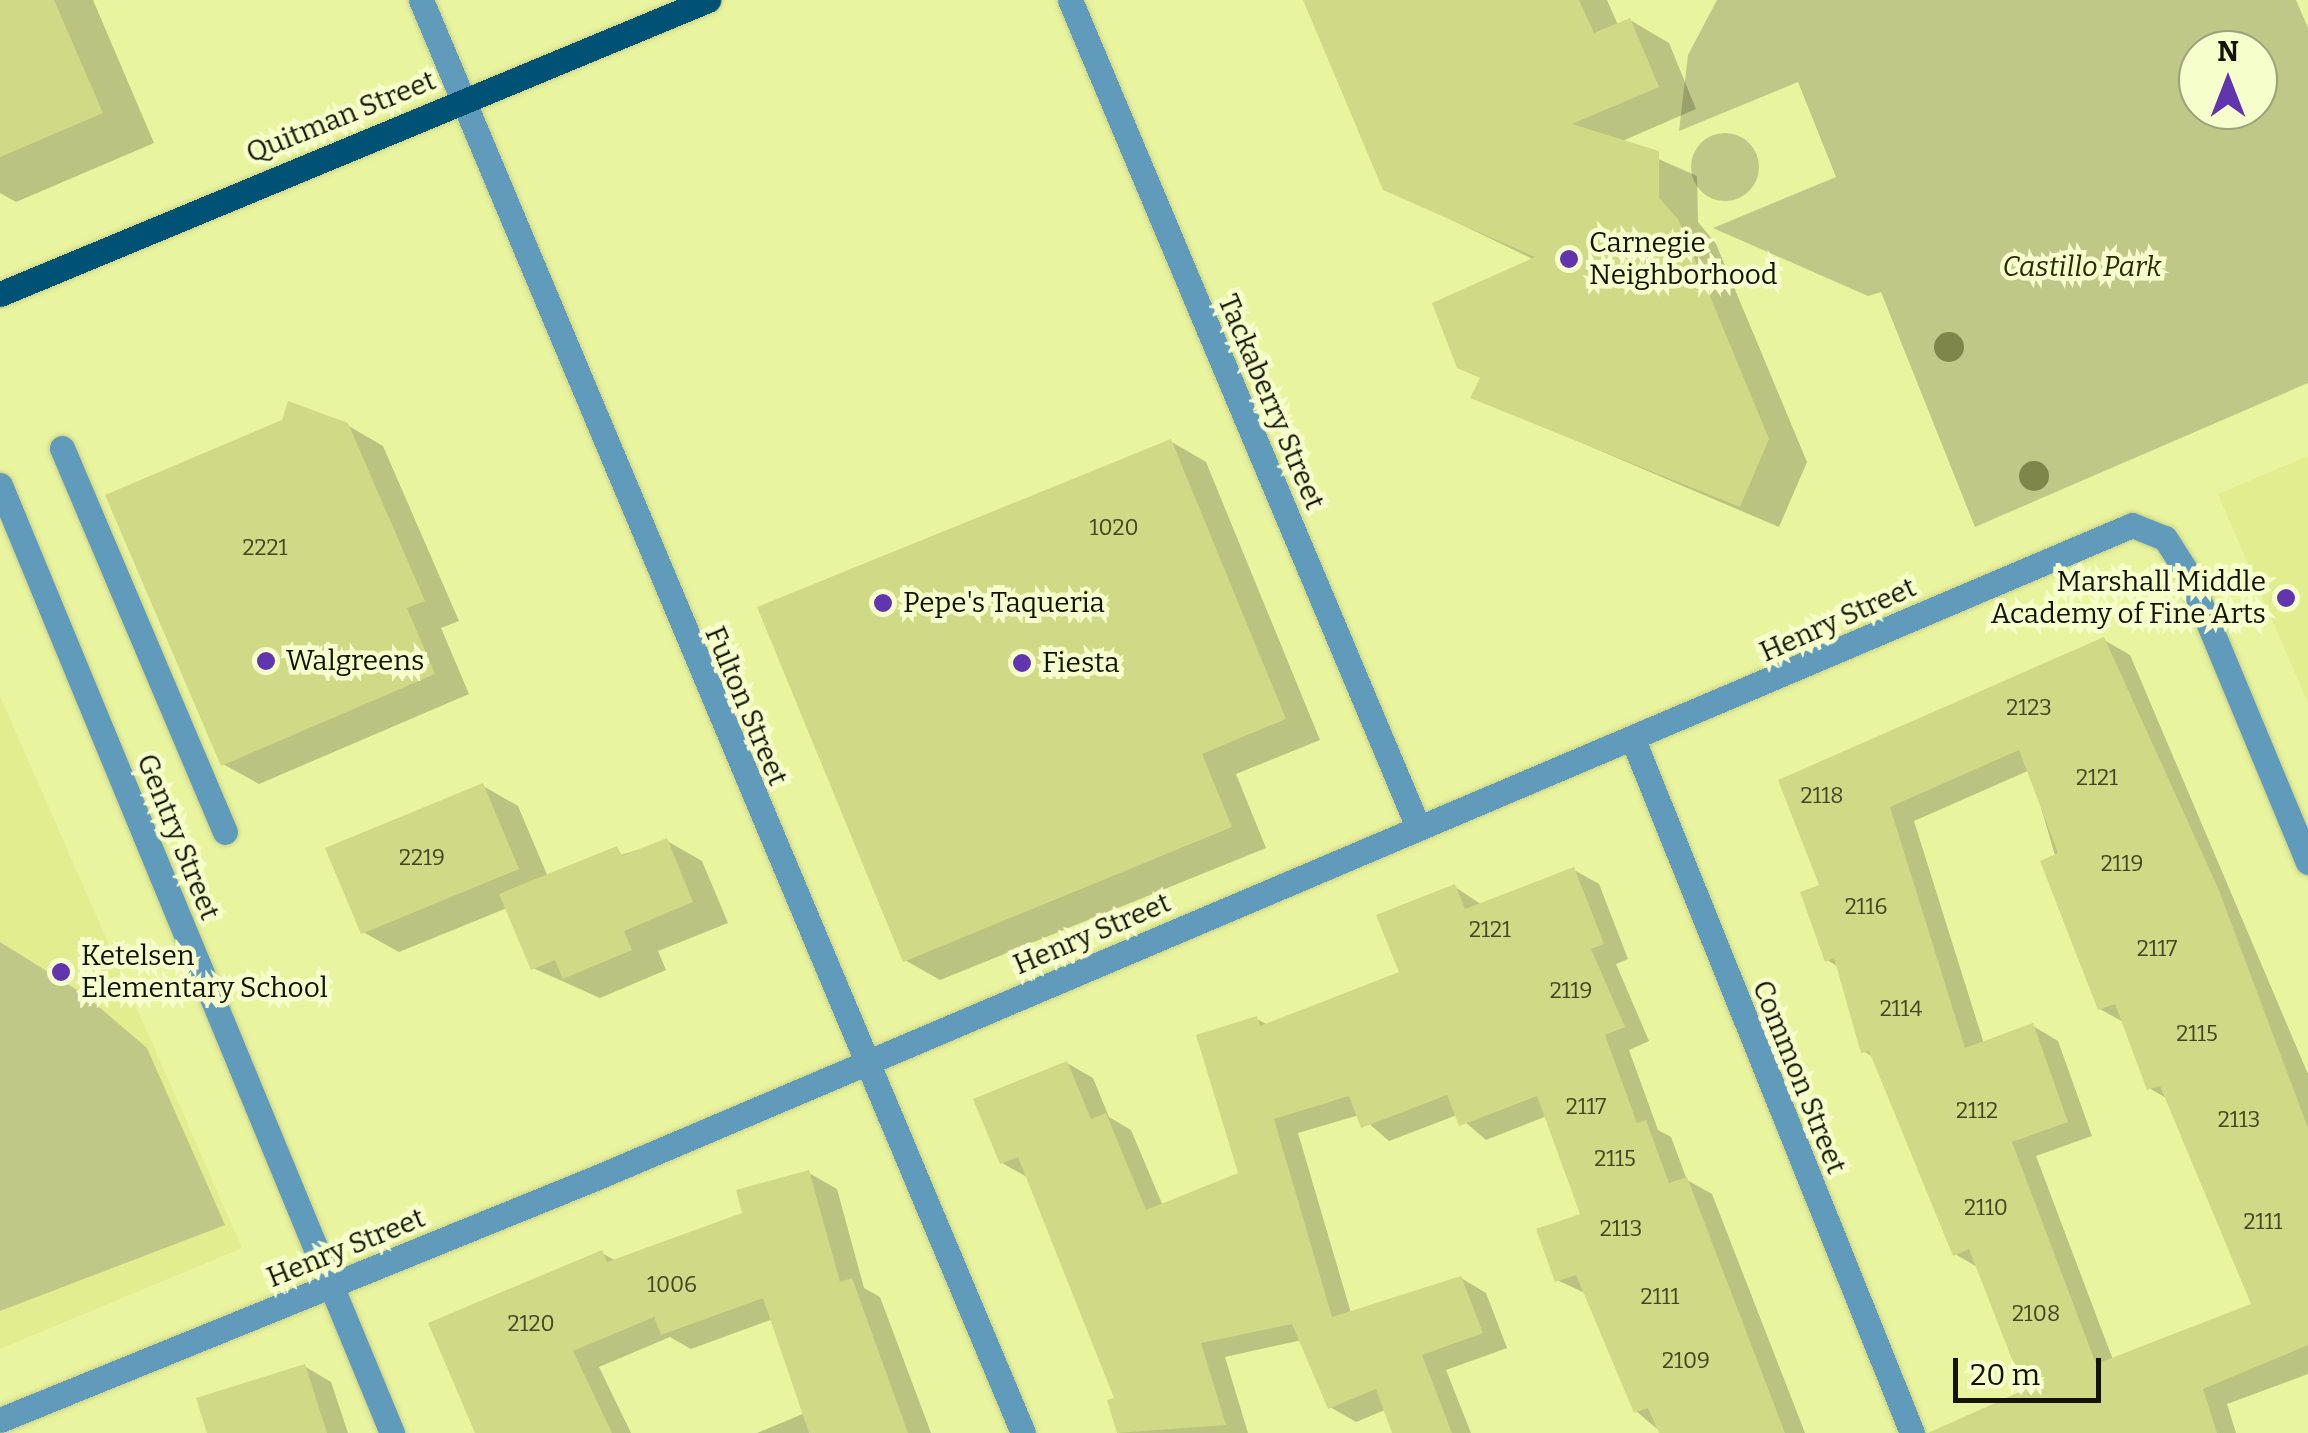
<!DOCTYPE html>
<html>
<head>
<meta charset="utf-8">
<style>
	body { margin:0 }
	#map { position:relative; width:2308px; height:1433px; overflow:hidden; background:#e9f49f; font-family:Bitter,serif }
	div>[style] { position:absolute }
	.built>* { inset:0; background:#e1ed8f }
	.green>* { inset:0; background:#bfc887 }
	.round { border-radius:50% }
	.shadow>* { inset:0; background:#0003 }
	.building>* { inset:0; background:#d0da86 }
	.roads { filter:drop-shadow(0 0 2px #c7d086) drop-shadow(0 0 2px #c7d086) }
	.minor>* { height:25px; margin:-12.5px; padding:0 12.5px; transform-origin:12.5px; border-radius:12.5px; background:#619bbb }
	.major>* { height:25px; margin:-12.5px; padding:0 12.5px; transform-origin:12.5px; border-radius:12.5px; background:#005274 }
	.trees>* { width:30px; height:30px; margin:-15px; border-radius:50%; background:#7f864a }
	.dots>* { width:28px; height:28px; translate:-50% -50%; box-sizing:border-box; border:5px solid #f6fecc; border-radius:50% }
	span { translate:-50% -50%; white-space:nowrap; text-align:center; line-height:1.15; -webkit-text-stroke:9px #f6fecc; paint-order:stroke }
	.number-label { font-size:22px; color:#424622 }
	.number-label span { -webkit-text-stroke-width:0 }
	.street-label { font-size:28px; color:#131500 }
	.poi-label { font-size:28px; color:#131500 }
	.left { translate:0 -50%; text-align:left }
	.right { translate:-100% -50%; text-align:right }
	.park-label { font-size:28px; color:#292c05; font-style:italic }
	.north { position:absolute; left:2178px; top:30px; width:100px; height:100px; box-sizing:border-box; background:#f6fecc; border:2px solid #9ba17a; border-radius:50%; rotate:0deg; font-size:28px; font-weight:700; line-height:40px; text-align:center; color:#131500 }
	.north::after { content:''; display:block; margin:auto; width:35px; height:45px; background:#6035ad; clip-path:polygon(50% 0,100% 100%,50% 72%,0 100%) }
	.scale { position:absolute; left:1953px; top:1358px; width:148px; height:45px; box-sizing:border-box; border:5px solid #131500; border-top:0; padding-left:12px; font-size:30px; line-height:35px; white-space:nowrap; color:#131500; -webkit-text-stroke:8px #f6fecc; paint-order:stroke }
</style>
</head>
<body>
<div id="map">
	<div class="built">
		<i style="clip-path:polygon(2308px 456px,2308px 703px,2218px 494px)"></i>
		<i style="clip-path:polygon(0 696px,242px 1248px,0 1349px)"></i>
	</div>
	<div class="green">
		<i style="clip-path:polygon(evenodd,1717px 0,2296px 0,2308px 28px,2308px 383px,1975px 527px,1881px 292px,1868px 296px,1713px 228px,1836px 177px,1798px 82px,1679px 131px,1688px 55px,1717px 0,2198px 50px,2258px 50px,2258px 110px,2198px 110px,2198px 50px)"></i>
		<i class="round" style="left:1691px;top:133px;width:68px;height:68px"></i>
		<i style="clip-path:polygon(0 942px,85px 995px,147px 1048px,225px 1225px,0 1311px)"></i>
	</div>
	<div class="shadow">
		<i style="clip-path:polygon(0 0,93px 0,154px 143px,16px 202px,0 193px)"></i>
		<i style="clip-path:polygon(1306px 0,1607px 0,1618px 25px,1630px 20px,1669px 43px,1696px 109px,1620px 142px,1697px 176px,1698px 222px,1716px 244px,1807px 462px,1779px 527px,1474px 397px,1535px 260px,1385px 188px)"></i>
		<i style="clip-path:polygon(347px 425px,383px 446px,459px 621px,441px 628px,469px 694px,259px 784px,223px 764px)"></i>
		<i style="clip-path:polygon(1170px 441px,1206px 462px,1320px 740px,1236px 774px,1266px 848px,940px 980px,905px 960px)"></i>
		<i style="clip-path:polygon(evenodd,2104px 640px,2130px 655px,2308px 1074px,2308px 1374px,2227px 1404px,2236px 1433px,1984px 1433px,2028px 1391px,1979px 1268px,1955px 1254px,1875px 1058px,1863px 1051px,1839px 967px,1827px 960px,1822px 887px,1781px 782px,2104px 640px,2030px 770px,2100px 1009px,2125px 1023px,2149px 1088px,2168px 1099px,2254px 1305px,2113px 1360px,2036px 1156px,2092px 1136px,2058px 1041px,2033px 1026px,1984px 1044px,1914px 821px,2030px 770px)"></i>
		<i style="clip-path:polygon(483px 786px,518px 806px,548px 877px,667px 841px,702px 861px,728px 923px,658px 951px,666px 970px,600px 998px,533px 968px,507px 908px,399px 952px,363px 932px)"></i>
		<i style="clip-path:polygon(1574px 870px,1599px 884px,1628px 959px,1616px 964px,1649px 1041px,1629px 1050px,1658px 1130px,1671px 1137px,1687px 1180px,1712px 1194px,1805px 1433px,1662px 1433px,1636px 1411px,1587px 1294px,1557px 1280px,1583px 1215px,1547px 1116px,1486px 1140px,1457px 1115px,1389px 1141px,1359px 1115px,1298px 1133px,1351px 1313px,1461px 1278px,1486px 1293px,1507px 1348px,1446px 1370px,1471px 1433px,1393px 1433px,1385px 1410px,1356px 1422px,1330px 1407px,1302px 1340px,1225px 1357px,1248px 1433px,1119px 1433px,1110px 1402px,1117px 1399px,1027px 1177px,1002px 1163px,1067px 1063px,1093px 1078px,1109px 1117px,1131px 1130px,1163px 1206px,1241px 1175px,1257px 1019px,1268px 1025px,1402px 974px,1455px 887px,1482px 905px)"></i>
		<i style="clip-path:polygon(809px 1173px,837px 1189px,864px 1288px,880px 1297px,931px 1433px,757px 1433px,805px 1413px,773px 1319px,691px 1349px,670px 1337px,599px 1367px,631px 1433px,478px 1433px,602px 1253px,616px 1261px,745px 1214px)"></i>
		<i style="clip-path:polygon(304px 1366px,331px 1382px,348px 1433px,210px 1433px)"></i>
	</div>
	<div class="building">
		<i style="clip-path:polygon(0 0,54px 0,103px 113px,0 157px)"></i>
		<i style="clip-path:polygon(1303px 0,1579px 0,1594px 33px,1630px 18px,1659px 87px,1572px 124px,1659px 151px,1659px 198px,1678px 219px,1769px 439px,1740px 507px,1470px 398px,1480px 378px,1457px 368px,1432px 303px,1535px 257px,1383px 190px)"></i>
		<i style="clip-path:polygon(288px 401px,348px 423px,425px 601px,407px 608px,435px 674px,221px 766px,105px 495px,282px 420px)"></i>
		<i style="clip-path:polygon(1171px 439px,1286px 719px,1202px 754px,1232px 827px,903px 962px,757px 607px)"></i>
		<i style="clip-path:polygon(evenodd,2104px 637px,2218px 888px,2308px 1128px,2308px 1345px,2203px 1389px,2217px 1433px,1928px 1433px,2024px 1390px,1969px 1249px,1953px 1256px,1869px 1051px,1861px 1053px,1834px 958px,1825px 962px,1800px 892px,1819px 885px,1778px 780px,2104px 637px,2019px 750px,2058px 853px,2040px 861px,2098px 1010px,2115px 1004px,2147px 1090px,2160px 1086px,2251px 1304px,2096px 1364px,2012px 1142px,2068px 1122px,2033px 1023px,1965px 1048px,1890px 807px,2019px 750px)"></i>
		<i style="clip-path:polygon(483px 783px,519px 869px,361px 934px,325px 848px)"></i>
		<i style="clip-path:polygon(667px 838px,693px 902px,624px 931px,632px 950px,563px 979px,555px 960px,531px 970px,499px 894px,617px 846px,622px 856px)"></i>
		<i style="clip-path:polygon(1574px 867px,1604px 944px,1591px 949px,1625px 1027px,1605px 1035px,1637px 1123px,1646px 1120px,1669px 1183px,1687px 1177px,1785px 1433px,1659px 1433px,1648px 1408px,1634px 1413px,1576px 1275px,1555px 1282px,1536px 1229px,1580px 1214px,1537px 1096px,1459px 1126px,1447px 1095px,1361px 1128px,1349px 1096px,1274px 1119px,1332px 1317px,1461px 1276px,1483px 1333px,1422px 1355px,1452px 1433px,1392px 1433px,1376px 1389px,1328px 1409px,1292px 1324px,1201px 1343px,1226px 1425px,1117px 1433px,1107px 1400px,1114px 1398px,1018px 1157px,1000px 1164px,973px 1099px,1067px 1061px,1091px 1119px,1106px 1113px,1146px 1210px,1238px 1173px,1196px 1035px,1257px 1016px,1260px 1026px,1399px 972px,1376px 915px,1455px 884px,1465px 909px)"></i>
		<i style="clip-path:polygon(809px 1170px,840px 1282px,852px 1278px,908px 1433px,809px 1433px,763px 1298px,661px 1335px,654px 1317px,573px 1351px,612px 1433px,475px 1433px,428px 1323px,602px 1250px,607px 1262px,742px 1213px,736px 1190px)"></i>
		<i style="clip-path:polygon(305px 1364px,327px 1433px,207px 1433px,196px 1398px)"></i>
	</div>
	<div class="roads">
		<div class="minor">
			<i style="left:421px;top:0;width:1554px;rotate:67.21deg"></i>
			<i style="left:1070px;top:0;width:897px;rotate:67.18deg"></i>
			<i style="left:62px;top:448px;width:417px;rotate:67deg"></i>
			<i style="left:0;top:485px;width:1026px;rotate:67.53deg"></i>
			<i style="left:1634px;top:742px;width:745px;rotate:68.08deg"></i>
			<i style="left:0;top:1420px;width:640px;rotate:-22.12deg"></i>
			<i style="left:593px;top:1179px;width:1672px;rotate:-23.02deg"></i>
			<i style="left:2132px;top:525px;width:35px;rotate:22deg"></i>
			<i style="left:2165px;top:538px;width:43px;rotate:57.4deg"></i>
			<i style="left:2188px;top:574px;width:312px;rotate:67.4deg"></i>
		</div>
		<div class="major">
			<i style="left:0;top:294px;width:767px;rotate:-22.55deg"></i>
		</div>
	</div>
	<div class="trees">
		<i style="left:1949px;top:347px"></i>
		<i style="left:2034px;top:476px"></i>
	</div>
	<div class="dots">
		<i style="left:1569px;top:259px;background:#6035ad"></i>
		<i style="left:2286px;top:598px;background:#6035ad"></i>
		<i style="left:883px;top:603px;background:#6035ad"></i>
		<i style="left:266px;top:661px;background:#6035ad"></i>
		<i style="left:1022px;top:663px;background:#6035ad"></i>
		<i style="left:61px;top:972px;background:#6035ad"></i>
	</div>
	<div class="number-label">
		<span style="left:1114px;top:528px">1020</span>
		<span style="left:265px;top:548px">2221</span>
		<span style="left:2029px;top:708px">2123</span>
		<span style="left:2097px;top:778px">2121</span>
		<span style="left:1822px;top:796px">2118</span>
		<span style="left:422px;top:858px">2219</span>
		<span style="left:2122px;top:864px">2119</span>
		<span style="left:1866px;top:907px">2116</span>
		<span style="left:1490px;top:930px">2121</span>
		<span style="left:2157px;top:949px">2117</span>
		<span style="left:1571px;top:991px">2119</span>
		<span style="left:1901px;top:1009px">2114</span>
		<span style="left:2197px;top:1034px">2115</span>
		<span style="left:1586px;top:1107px">2117</span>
		<span style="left:1977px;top:1111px">2112</span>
		<span style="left:2239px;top:1120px">2113</span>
		<span style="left:1615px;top:1159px">2115</span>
		<span style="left:1986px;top:1208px">2110</span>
		<span style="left:2263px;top:1222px">2111</span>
		<span style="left:1621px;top:1229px">2113</span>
		<span style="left:672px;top:1285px">1006</span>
		<span style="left:1660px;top:1297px">2111</span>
		<span style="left:2036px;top:1314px">2108</span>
		<span style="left:531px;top:1324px">2120</span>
		<span style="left:1686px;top:1361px">2109</span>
	</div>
	<div class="street-label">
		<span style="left:341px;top:117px;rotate:-22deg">Quitman Street</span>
		<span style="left:1271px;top:402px;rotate:67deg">Tackaberry Street</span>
		<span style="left:1838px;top:620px;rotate:-24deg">Henry Street</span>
		<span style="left:746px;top:706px;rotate:67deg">Fulton Street</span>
		<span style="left:178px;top:837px;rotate:68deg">Gentry Street</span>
		<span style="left:1092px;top:934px;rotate:-23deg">Henry Street</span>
		<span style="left:1799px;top:1077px;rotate:68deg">Common Street</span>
		<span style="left:346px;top:1248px;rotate:-22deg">Henry Street</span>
	</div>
	<div class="poi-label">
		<span class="left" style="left:1589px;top:259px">Carnegie<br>Neighborhood</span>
		<span class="right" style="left:2266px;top:598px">Marshall Middle<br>Academy of Fine Arts</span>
		<span class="left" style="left:903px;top:603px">Pepe's Taqueria</span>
		<span class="left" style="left:286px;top:661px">Walgreens</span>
		<span class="left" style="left:1042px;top:663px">Fiesta</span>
		<span class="left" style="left:81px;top:972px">Ketelsen<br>Elementary School</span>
	</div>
	<div class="park-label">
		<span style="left:2082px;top:267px">Castillo Park</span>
	</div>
	<div class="north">N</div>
	<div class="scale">20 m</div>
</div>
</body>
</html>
